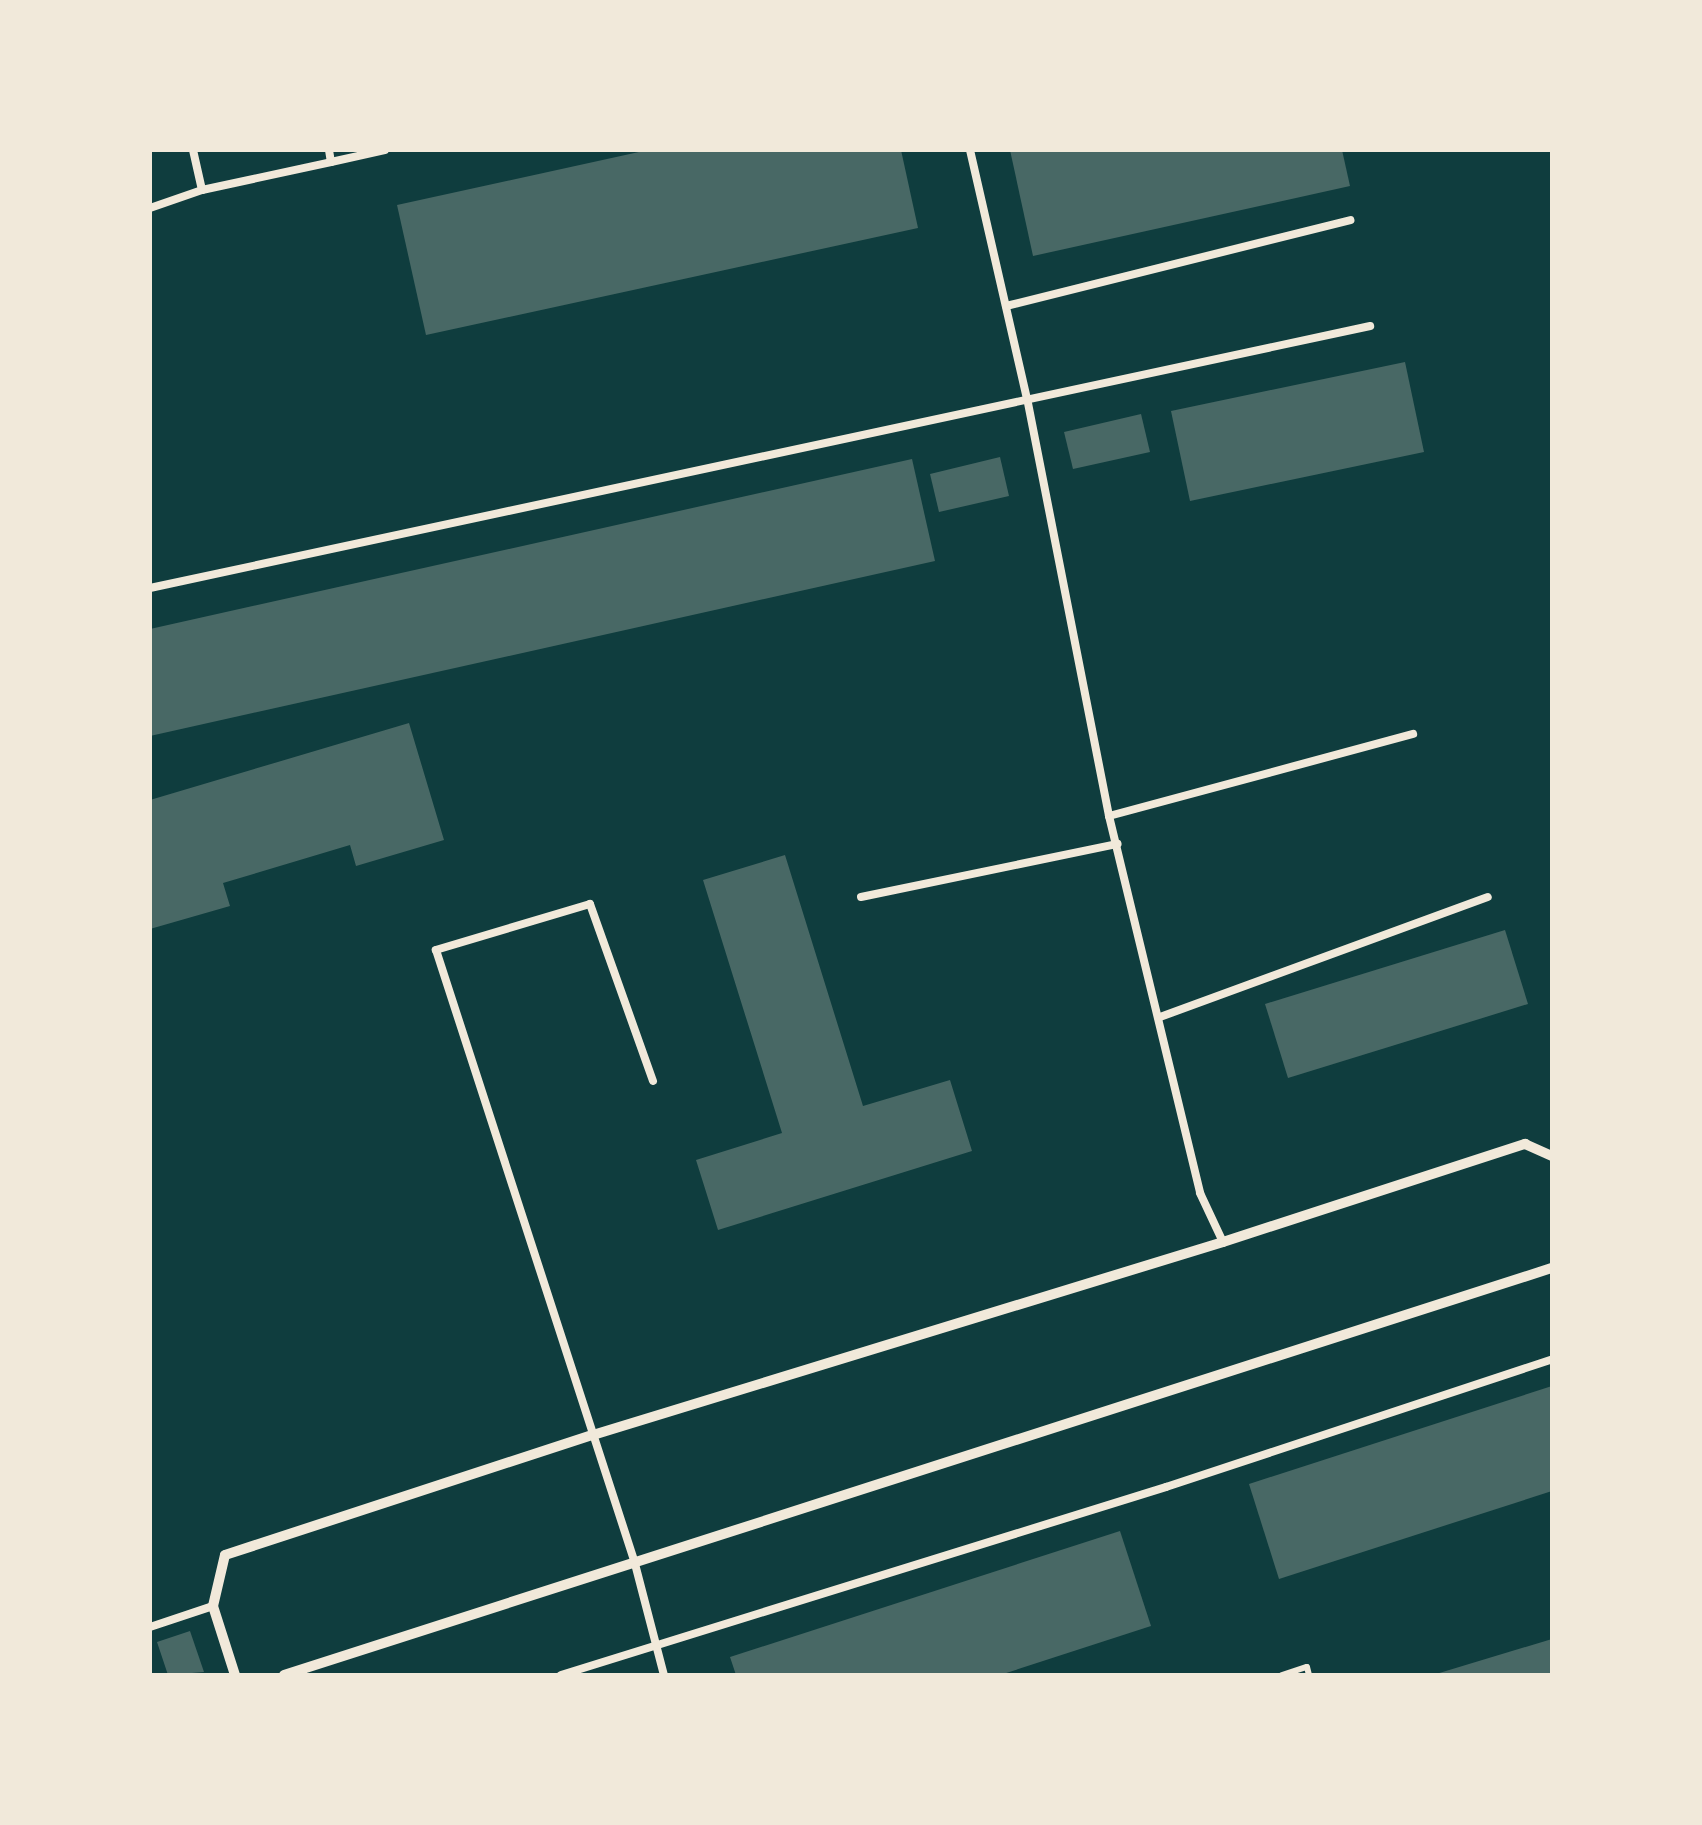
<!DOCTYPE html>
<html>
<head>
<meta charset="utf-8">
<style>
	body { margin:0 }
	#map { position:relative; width:1702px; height:1825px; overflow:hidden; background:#0f3d3e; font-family:"Sofia Sans Condensed",sans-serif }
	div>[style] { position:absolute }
	.building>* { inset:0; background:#486865 }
	.path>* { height:6px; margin:-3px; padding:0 3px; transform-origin:3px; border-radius:3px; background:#f1e9da }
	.service>* { height:8px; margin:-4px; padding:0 4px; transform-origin:4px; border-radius:4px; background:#f1e9da }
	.minor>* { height:10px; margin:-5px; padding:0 5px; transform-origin:5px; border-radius:5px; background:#f1e9da }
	span { translate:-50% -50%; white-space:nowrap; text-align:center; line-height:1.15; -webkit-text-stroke:8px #f1e9da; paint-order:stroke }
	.frame { position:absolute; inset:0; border:152px solid #f1e9da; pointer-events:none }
</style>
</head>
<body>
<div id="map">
	<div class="building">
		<i style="clip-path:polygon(648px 150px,901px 150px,918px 228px,426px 335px,397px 205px)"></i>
		<i style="clip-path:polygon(1010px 150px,1342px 150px,1350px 186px,1033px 256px)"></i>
		<i style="clip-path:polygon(1405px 362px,1424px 452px,1190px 501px,1171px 411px)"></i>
		<i style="clip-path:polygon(1141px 414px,1150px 452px,1073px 469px,1064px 432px)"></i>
		<i style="clip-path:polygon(1000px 457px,1009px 496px,939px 512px,930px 474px)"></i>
		<i style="clip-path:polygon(912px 459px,935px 561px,150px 736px,150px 629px)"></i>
		<i style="clip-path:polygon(409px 723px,444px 840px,356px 866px,350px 845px,223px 883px,230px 906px,150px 929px,150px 800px)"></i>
		<i style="clip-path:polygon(785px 855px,863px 1106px,950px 1080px,972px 1151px,718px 1230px,696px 1160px,782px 1133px,703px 880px)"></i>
		<i style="clip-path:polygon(1505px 930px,1528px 1004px,1288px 1078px,1265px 1004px)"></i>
		<i style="clip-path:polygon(1552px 1386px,1552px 1491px,1279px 1579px,1249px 1484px)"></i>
		<i style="clip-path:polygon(1120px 1531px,1151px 1626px,1000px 1675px,736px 1675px,730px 1657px)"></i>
		<i style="clip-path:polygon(190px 1631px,204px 1672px,168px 1675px,157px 1642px)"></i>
		<i style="clip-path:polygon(1552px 1639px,1552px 1675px,1436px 1675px,1436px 1674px)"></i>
	</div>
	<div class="path">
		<i style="left:1282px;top:1675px;width:26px;rotate:-18deg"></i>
		<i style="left:1307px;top:1667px;width:8px;rotate:76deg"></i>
	</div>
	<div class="service">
		<i style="left:193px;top:150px;width:41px;rotate:77.3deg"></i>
		<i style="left:329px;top:150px;width:12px;rotate:81deg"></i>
		<i style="left:331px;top:162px;width:55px;rotate:-12.5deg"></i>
		<i style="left:970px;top:150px;width:254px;rotate:77.1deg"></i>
		<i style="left:1027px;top:398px;width:426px;rotate:78.9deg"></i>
		<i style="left:1109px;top:816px;width:388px;rotate:76.4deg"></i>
		<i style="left:1200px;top:1193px;width:54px;rotate:64.9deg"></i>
		<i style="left:150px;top:208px;width:55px;rotate:-19.1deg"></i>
		<i style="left:202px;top:190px;width:132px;rotate:-12.2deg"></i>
		<i style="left:1006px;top:306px;width:355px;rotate:-14deg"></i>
		<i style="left:150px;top:588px;width:1248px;rotate:-12.12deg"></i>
		<i style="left:1109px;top:816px;width:315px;rotate:-15.1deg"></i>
		<i style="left:861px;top:897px;width:262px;rotate:-11.7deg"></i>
		<i style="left:1160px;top:1017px;width:349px;rotate:-20.1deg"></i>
		<i style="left:653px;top:1081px;width:188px;rotate:-109.6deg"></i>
		<i style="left:590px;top:904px;width:161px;rotate:163.4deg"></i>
		<i style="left:436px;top:950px;width:641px;rotate:72.02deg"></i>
		<i style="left:634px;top:1560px;width:119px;rotate:75.4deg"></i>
		<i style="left:150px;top:1627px;width:66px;rotate:-18.4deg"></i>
		<i style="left:561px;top:1675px;width:634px;rotate:-17.26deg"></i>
		<i style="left:1166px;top:1487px;width:407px;rotate:-18.3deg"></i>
	</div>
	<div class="minor">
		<i style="left:235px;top:1675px;width:72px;rotate:-107.7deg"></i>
		<i style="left:213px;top:1606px;width:52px;rotate:-76.8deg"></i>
		<i style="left:225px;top:1555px;width:387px;rotate:-18.1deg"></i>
		<i style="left:593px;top:1435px;width:659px;rotate:-17.03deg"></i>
		<i style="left:1223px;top:1242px;width:318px;rotate:-18deg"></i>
		<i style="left:1525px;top:1144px;width:30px;rotate:24deg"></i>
		<i style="left:284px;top:1675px;width:1332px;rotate:-17.8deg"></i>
	</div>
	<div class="frame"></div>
</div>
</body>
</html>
